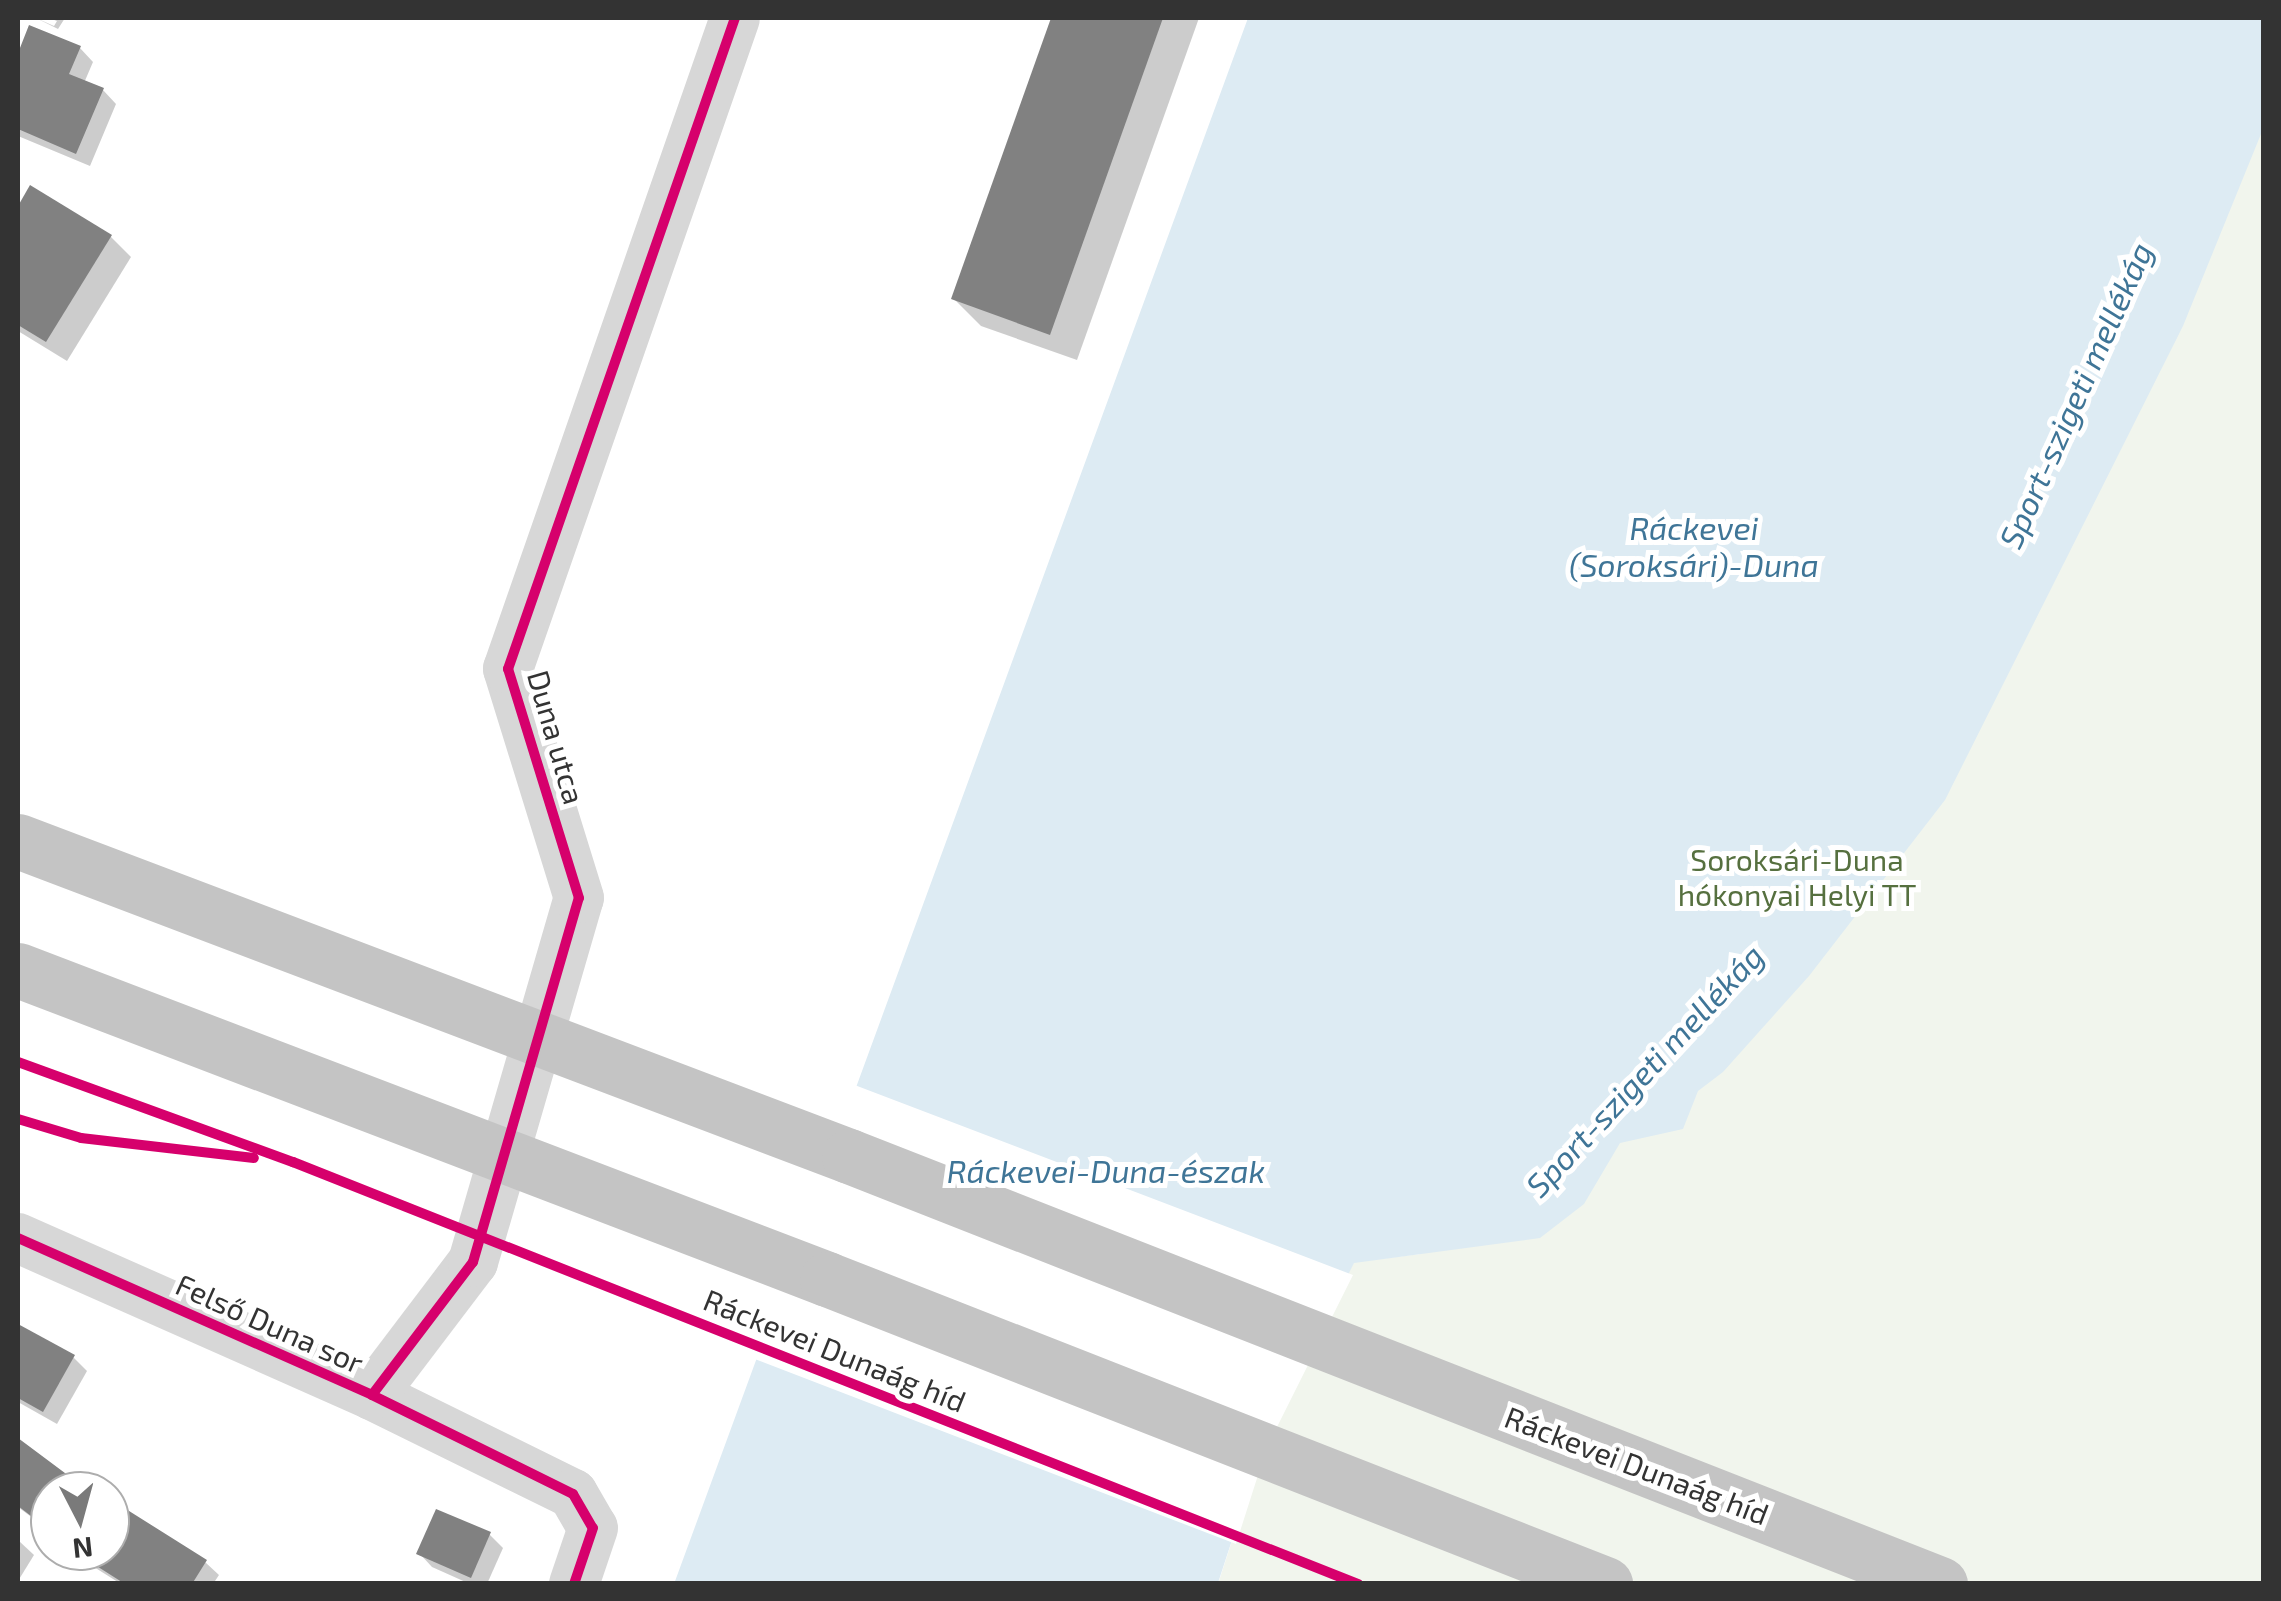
<!DOCTYPE html>
<html>
<head>
<meta charset="utf-8">
<style>
	body { margin:0 }
	#map { position:relative; width:2281px; height:1601px; overflow:hidden; background:#fff; font-family:"Exo 2",sans-serif }
	div>[style] { position:absolute }
	.green>* { inset:0; background:#f1f5ed }
	.water>* { inset:0; background:#ddebf3 }
	.pier>* { inset:0; background:#fff }
	.shadow>* { inset:0; background:#0003 }
	.building>* { inset:0; background:#818181 }
	.street>* { height:50px; margin:-25px; padding:0 25px; transform-origin:25px; border-radius:25px; background:#d7d7d7 }
	.highway>* { height:55px; margin:-27.5px; padding:0 27.5px; transform-origin:27.5px; border-radius:27.5px; background:#c4c4c4 }
	.cycleway>* { height:10px; margin:-5px; padding:0 5px; transform-origin:5px; border-radius:5px; background:#d6006c }
	span { translate:-50% -50%; white-space:nowrap; text-align:center; line-height:1.15; -webkit-text-stroke:10px #fff; paint-order:stroke }
	.street-label { font-size:30px; color:#333 }
	.park-label { font-size:30px; color:#56703f }
	.water-label { font-size:32px; color:#3f7597; font-style:italic }
	.frame { position:absolute; inset:0; border:20px solid #333; pointer-events:none }
	.north { position:absolute; left:30px; top:1471px; width:100px; height:100px; box-sizing:border-box; background:#fff; border:2px solid #adadad; border-radius:50%; rotate:174deg; font-size:28px; font-weight:700; line-height:40px; text-align:center; color:#333 }
	.north::after { content:''; display:block; margin:auto; width:35px; height:45px; background:#7a7a7a; clip-path:polygon(50% 0,100% 100%,50% 72%,0 100%) }
</style>
</head>
<body>
<div id="map">
	<div class="green">
		<i style="clip-path:polygon(2263px 18px,2263px 1583px,1218px 1584px,1263px 1445px,1354px 1262px,1421px 1254px)"></i>
	</div>
	<div class="water">
		<i style="clip-path:polygon(1248px 18px,2263px 18px,2263px 129px,2183px 326px,1945px 800px,1809px 976px,1723px 1072px,1698px 1091px,1683px 1129px,1620px 1143px,1584px 1204px,1540px 1238px,1354px 1263px,1263px 1445px,1218px 1583px,674px 1584px)"></i>
	</div>
	<div class="pier">
		<i style="clip-path:polygon(852px 1084px,1353px 1275px,1267px 1447px,1236px 1544px,752px 1358px)"></i>
	</div>
	<div class="shadow">
		<i style="clip-path:polygon(36px 18px,54px 26px,57px 21px,49px 18px,65px 18px,58px 29px)"></i>
		<i style="clip-path:polygon(1054px 18px,1199px 18px,1077px 360px,981px 326px,954px 299px)"></i>
		<i style="clip-path:polygon(31px 28px,80px 48px,93px 62px,84px 83px,103px 90px,116px 104px,90px 166px,18px 136px,18px 59px)"></i>
		<i style="clip-path:polygon(31px 189px,111px 237px,131px 257px,67px 361px,18px 331px,18px 211px)"></i>
		<i style="clip-path:polygon(18px 1327px,73px 1357px,87px 1371px,57px 1424px,18px 1402px)"></i>
		<i style="clip-path:polygon(18px 1441px,83px 1491px,50px 1491px,50px 1531px,18px 1507px)"></i>
		<i style="clip-path:polygon(110px 1502px,205px 1562px,219px 1575px,213px 1584px,121px 1584px,86px 1562px,76px 1551px,110px 1551px)"></i>
		<i style="clip-path:polygon(489px 1534px,503px 1548px,487px 1584px,470px 1584px,432px 1567px,419px 1553px)"></i>
		<i style="clip-path:polygon(18px 1540px,34px 1555px,18px 1581px)"></i>
	</div>
	<div class="building">
		<i style="clip-path:polygon(1051px 18px,1163px 18px,1050px 335px,951px 299px)"></i>
		<i style="clip-path:polygon(29px 25px,81px 46px,69px 74px,104px 88px,76px 154px,18px 129px,18px 53px)"></i>
		<i style="clip-path:polygon(30px 185px,112px 235px,46px 342px,18px 325px,18px 206px)"></i>
		<i style="clip-path:polygon(18px 1324px,75px 1355px,43px 1412px,18px 1398px)"></i>
		<i style="clip-path:polygon(18px 1438px,81px 1485px,76px 1491px,50px 1491px,48px 1529px,18px 1506px)"></i>
		<i style="clip-path:polygon(110px 1499px,207px 1560px,192px 1584px,125px 1584px,73px 1551px,110px 1551px)"></i>
		<i style="clip-path:polygon(436px 1509px,491px 1532px,471px 1578px,416px 1554px)"></i>
	</div>
	<div class="street">
		<i style="left:18px;top:1238px;width:387px;rotate:23.9deg"></i>
		<i style="left:372px;top:1395px;width:224px;rotate:26.2deg"></i>
		<i style="left:573px;top:1494px;width:39px;rotate:60deg"></i>
		<i style="left:593px;top:1528px;width:59px;rotate:108.7deg"></i>
		<i style="left:372px;top:1395px;width:167px;rotate:-52.8deg"></i>
		<i style="left:473px;top:1262px;width:379px;rotate:-73.8deg"></i>
		<i style="left:579px;top:898px;width:240px;rotate:-107.2deg"></i>
		<i style="left:508px;top:669px;width:689px;rotate:-70.78deg"></i>
	</div>
	<div class="highway">
		<i style="left:18px;top:841px;width:889px;rotate:20.76deg"></i>
		<i style="left:849px;top:1156px;width:1172px;rotate:21.42deg"></i>
		<i style="left:18px;top:970px;width:866px;rotate:20.9deg"></i>
		<i style="left:827px;top:1279px;width:836px;rotate:21.41deg"></i>
	</div>
	<div class="cycleway">
		<i style="left:18px;top:1062px;width:293px;rotate:20deg"></i>
		<i style="left:293px;top:1162px;width:1146px;rotate:21.62deg"></i>
		<i style="left:18px;top:1119px;width:66px;rotate:16.8deg"></i>
		<i style="left:81px;top:1138px;width:174px;rotate:6.6deg"></i>
		<i style="left:18px;top:1238px;width:387px;rotate:23.9deg"></i>
		<i style="left:372px;top:1395px;width:224px;rotate:26.2deg"></i>
		<i style="left:573px;top:1494px;width:39px;rotate:60deg"></i>
		<i style="left:593px;top:1528px;width:59px;rotate:108.7deg"></i>
		<i style="left:372px;top:1395px;width:167px;rotate:-52.8deg"></i>
		<i style="left:473px;top:1262px;width:379px;rotate:-73.8deg"></i>
		<i style="left:579px;top:898px;width:240px;rotate:-107.2deg"></i>
		<i style="left:508px;top:669px;width:689px;rotate:-70.78deg"></i>
	</div>
	<div class="street-label">
		<span style="left:557px;top:737px;rotate:74deg">Duna utca</span>
		<span style="left:270px;top:1323px;rotate:24deg">Felső Duna sor</span>
		<span style="left:835px;top:1350px;rotate:22deg">Ráckevei Dunaág híd</span>
		<span style="left:1637px;top:1465px;rotate:21deg">Ráckevei Dunaág híd</span>
	</div>
	<div class="park-label">
		<span style="left:1797px;top:876px">Soroksári-Duna<br>hókonyai Helyi TT</span>
	</div>
	<div class="water-label">
		<span style="left:2075px;top:395px;rotate:-66deg">Sport-szigeti mellékág</span>
		<span style="left:1694px;top:546px">Ráckevei<br>(Soroksári)-Duna</span>
		<span style="left:1644px;top:1070px;rotate:-47deg">Sport-szigeti mellékág</span>
		<span style="left:1106px;top:1170px">Ráckevei-Duna-észak</span>
	</div>
	<div class="frame"></div>
	<div class="north">N</div>
</div>
</body>
</html>
